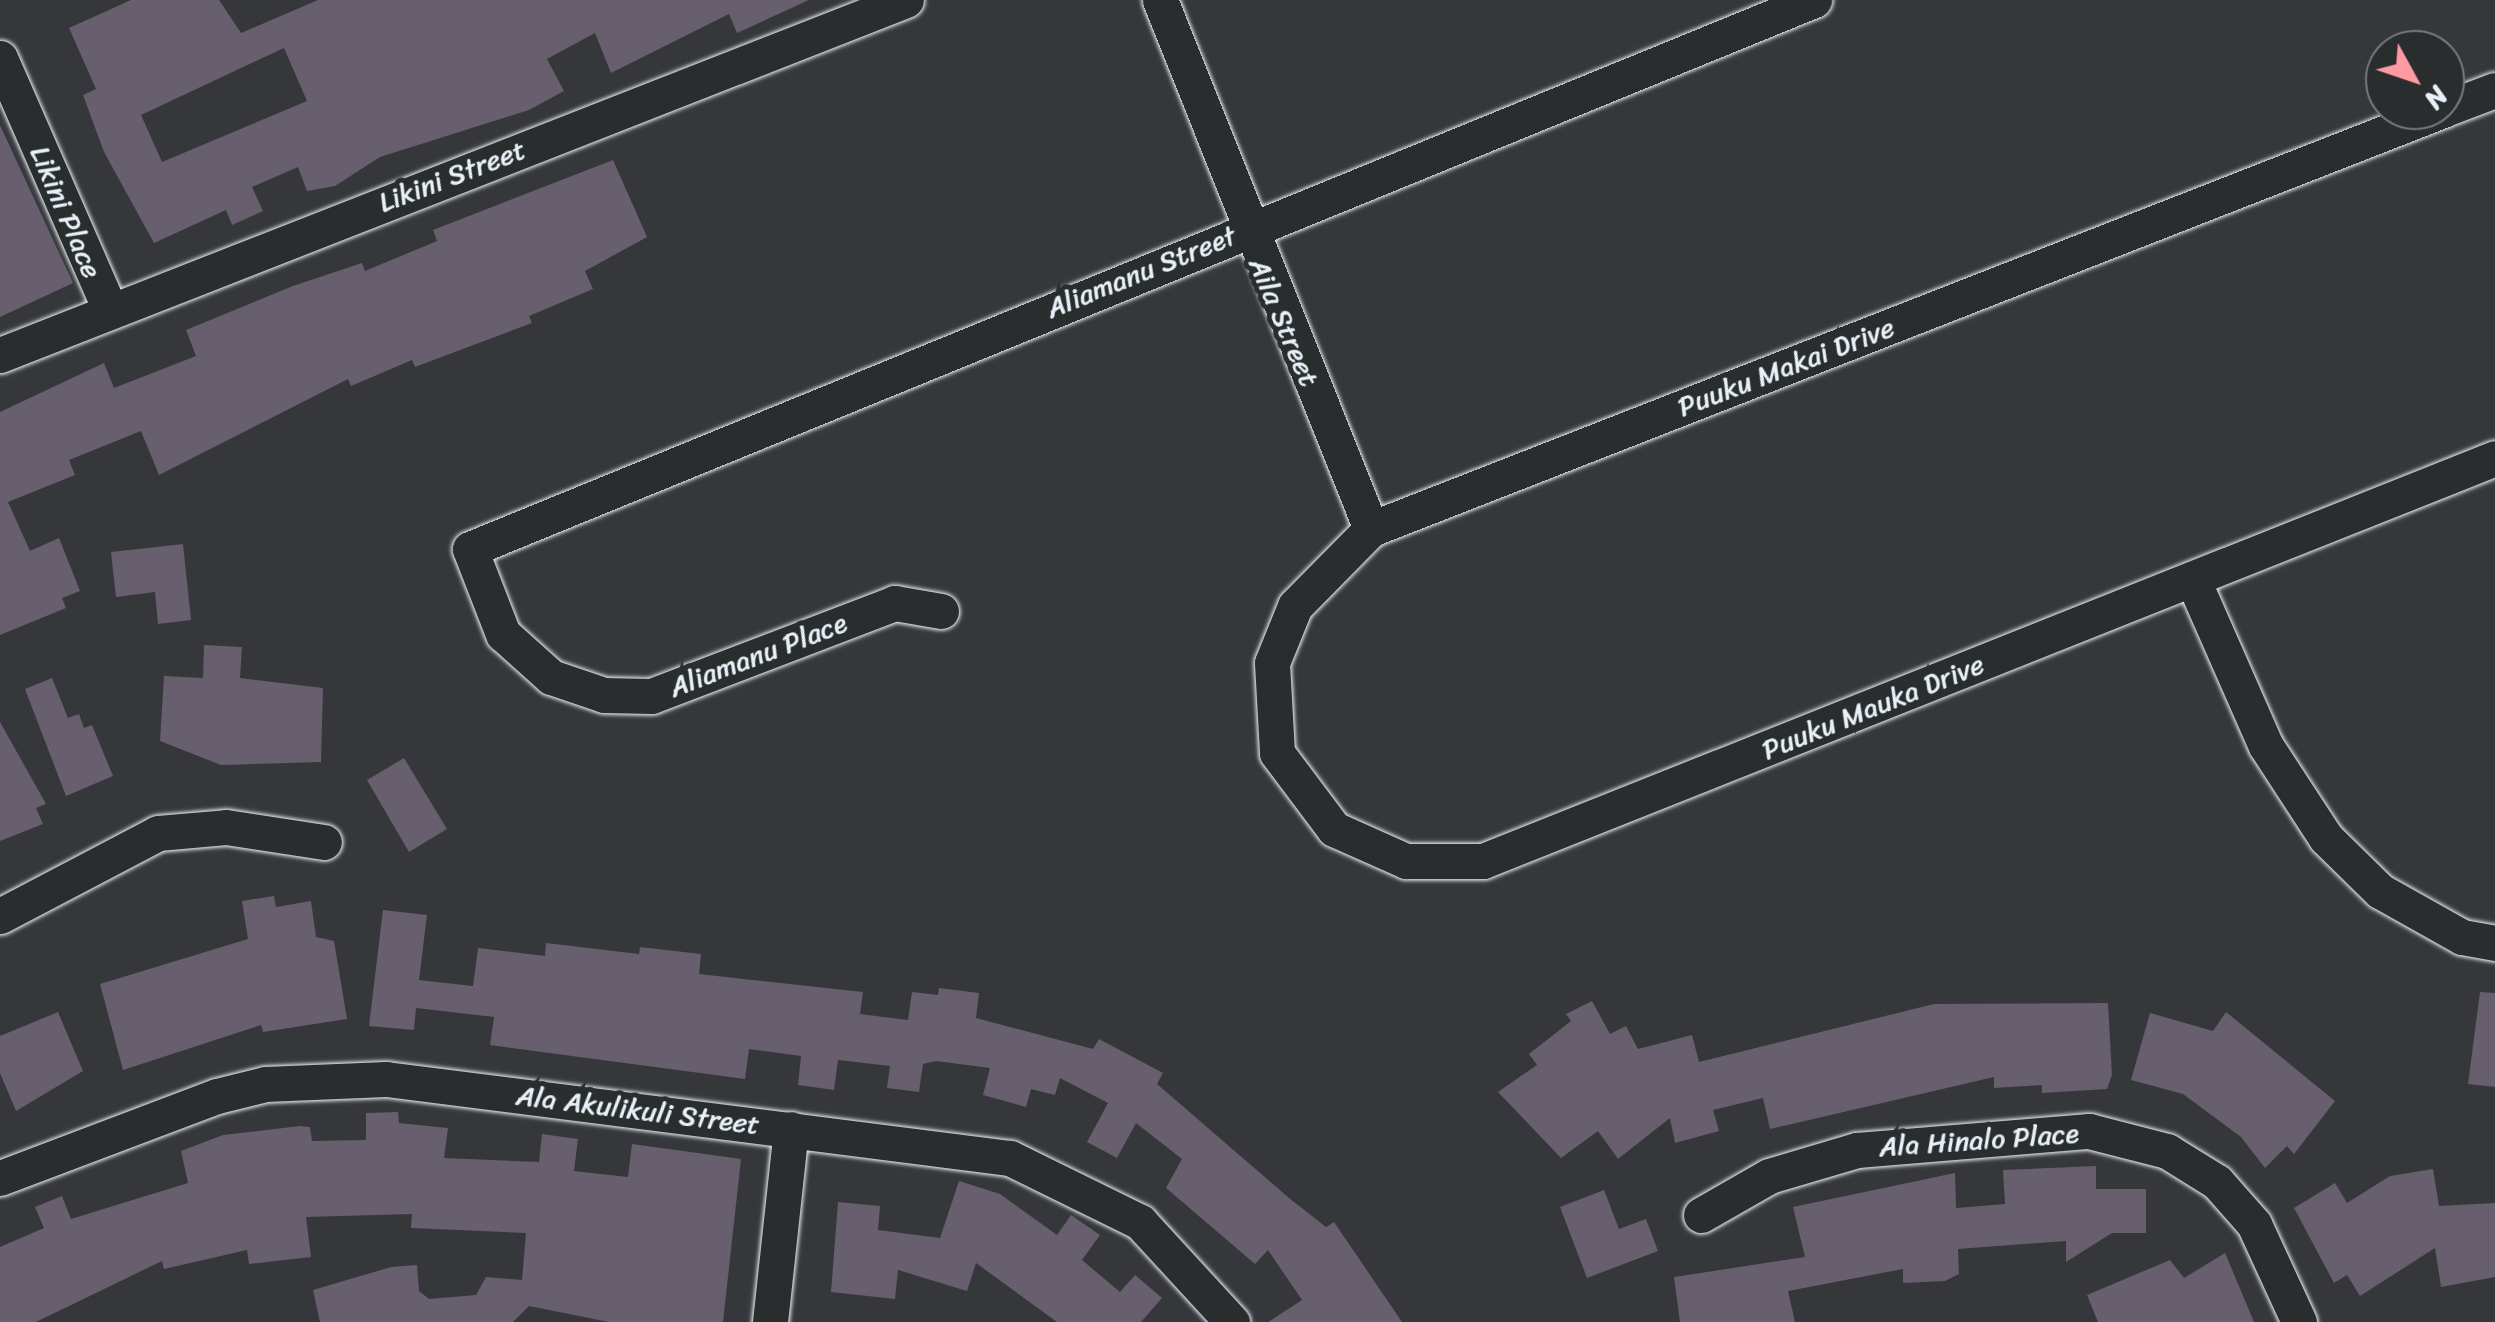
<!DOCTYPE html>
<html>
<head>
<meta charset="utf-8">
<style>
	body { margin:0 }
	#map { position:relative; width:2495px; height:1322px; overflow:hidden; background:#36373b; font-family:Sriracha,sans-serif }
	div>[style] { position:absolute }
	.building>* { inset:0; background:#675e6e }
	.roads { filter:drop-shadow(0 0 2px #e8f1f8) drop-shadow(0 0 2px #e8f1f8) }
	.street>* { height:35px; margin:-17.5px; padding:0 17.5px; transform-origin:17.5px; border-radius:17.5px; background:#2a2d2e }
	span { translate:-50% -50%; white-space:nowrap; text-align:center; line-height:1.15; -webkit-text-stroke:10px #2a2d2e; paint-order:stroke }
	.street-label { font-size:28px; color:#e8f1f8 }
	.north { position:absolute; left:2365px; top:30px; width:100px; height:100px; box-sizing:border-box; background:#2a2d2e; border:2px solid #767b7f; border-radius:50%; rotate:130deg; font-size:28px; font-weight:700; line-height:40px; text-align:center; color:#e8f1f8 }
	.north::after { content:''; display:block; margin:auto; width:35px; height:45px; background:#ff9aa2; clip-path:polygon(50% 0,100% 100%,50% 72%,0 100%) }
</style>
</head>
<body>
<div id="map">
	<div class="building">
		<i style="clip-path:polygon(evenodd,131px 0,219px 0,241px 33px,318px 0,809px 0,737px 33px,729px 14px,611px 73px,595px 33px,547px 59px,564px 91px,529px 110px,380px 157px,335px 186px,307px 191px,298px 167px,252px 187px,263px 211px,232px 225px,226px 210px,154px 243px,104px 152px,83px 95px,96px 89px,69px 28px,131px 0,284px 48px,307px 101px,162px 162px,141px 115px,284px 48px)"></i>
		<i style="clip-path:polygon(0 125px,73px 283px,0 317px)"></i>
		<i style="clip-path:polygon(613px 160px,647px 237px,585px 271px,593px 289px,529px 316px,532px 323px,415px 367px,412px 360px,351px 386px,348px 379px,159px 475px,141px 431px,69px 460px,75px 475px,8px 502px,30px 551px,59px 538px,80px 591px,62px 598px,66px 608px,0 635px,0 412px,104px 363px,114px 388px,196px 356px,186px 330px,293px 286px,362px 263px,365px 271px,437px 241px,433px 230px)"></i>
		<i style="clip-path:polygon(183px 544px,191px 620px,158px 624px,155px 592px,116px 597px,111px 552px)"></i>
		<i style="clip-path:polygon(204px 645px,242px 647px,240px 678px,323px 688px,321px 762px,221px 765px,160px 741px,164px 676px,203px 678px)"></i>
		<i style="clip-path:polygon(52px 678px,68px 718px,79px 714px,84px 728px,92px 725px,113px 776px,66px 796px,25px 689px)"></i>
		<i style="clip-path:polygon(0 722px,46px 804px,36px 808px,43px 824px,0 841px)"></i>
		<i style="clip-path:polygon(404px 758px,447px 829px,409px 852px,367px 780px)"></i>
		<i style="clip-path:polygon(274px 896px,276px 907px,311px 901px,316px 937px,334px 941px,347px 1019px,263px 1032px,261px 1025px,123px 1070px,100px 984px,248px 939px,242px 901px)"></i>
		<i style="clip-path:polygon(383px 910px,427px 915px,419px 980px,473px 986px,478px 948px,545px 956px,546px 943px,639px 954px,640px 947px,701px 954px,699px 974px,863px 992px,860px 1014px,908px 1020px,912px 992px,938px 995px,939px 988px,979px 993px,976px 1018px,1093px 1049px,1099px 1039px,1163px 1073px,1157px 1084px,1289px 1198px,1326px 1227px,1334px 1222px,1402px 1322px,1268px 1322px,1302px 1300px,1268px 1250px,1255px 1264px,1166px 1188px,1182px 1159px,1136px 1123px,1117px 1158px,1087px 1142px,1108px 1103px,1060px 1078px,1055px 1095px,1031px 1089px,1026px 1107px,983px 1095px,990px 1068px,936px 1061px,923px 1064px,919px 1092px,887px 1088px,890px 1066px,838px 1060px,834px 1090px,798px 1085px,801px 1056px,749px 1049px,745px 1079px,490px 1045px,494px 1017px,416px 1008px,414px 1030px,369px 1026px)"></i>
		<i style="clip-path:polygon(2480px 992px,2495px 993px,2495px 1087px,2468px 1084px)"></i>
		<i style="clip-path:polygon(1592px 1001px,1610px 1034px,1626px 1026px,1638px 1049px,1692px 1035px,1699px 1062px,1934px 1004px,2108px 1003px,2112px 1075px,2107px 1089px,2042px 1093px,2042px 1085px,1994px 1088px,1994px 1077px,1770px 1129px,1763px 1098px,1713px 1110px,1719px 1131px,1675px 1143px,1670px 1118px,1618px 1159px,1598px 1131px,1561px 1158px,1498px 1092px,1537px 1065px,1529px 1054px,1571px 1021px,1566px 1014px)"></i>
		<i style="clip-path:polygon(58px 1012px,83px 1071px,16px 1111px,0 1073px,0 1036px)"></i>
		<i style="clip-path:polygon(2226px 1012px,2335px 1101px,2294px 1154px,2287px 1146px,2265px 1168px,2241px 1137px,2183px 1094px,2131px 1080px,2150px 1013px,2213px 1031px)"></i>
		<i style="clip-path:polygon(398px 1112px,399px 1123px,448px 1128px,444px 1158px,539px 1162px,542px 1134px,578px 1139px,574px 1171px,628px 1177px,632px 1144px,741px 1159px,723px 1322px,609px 1322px,529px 1306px,513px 1322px,320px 1322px,313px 1290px,391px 1267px,417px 1265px,419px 1291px,429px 1299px,476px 1295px,486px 1277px,522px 1280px,526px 1233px,411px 1228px,412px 1214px,306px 1217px,311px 1257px,249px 1264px,247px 1250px,164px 1269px,162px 1261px,36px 1322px,0 1322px,0 1247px,44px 1228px,35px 1207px,62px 1196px,71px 1219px,188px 1183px,181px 1151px,223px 1135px,300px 1126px,310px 1127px,312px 1141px,366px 1140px,366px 1113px)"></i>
		<i style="clip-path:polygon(2096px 1166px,2096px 1189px,2146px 1189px,2146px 1233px,2112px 1233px,2066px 1262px,2066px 1241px,1958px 1249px,1959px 1274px,1945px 1281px,1903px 1283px,1903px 1269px,1788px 1291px,1795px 1322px,1680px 1322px,1674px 1277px,1805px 1257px,1793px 1207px,1955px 1173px,1956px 1208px,2005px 1204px,2003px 1170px)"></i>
		<i style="clip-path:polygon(2433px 1169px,2439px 1206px,2495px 1203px,2495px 1277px,2441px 1287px,2435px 1248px,2360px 1296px,2347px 1275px,2334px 1283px,2294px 1208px,2335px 1183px,2347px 1203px,2390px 1176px)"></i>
		<i style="clip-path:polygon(959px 1181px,1000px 1194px,1057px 1235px,1071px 1215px,1100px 1235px,1082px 1260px,1120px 1292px,1135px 1275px,1162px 1298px,1141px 1322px,1057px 1322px,976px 1263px,967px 1291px,898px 1270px,895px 1299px,831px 1292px,838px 1202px,880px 1206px,878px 1230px,940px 1238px)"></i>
		<i style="clip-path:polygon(1604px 1190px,1619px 1229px,1646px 1219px,1658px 1251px,1587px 1278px,1560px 1207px)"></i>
		<i style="clip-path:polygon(2225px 1253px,2254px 1322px,2098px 1322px,2087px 1295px,2170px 1260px,2184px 1278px)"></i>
	</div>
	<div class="roads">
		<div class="street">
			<i style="left:1160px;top:0;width:570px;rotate:68.25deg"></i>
			<i style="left:0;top:58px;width:275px;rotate:66.4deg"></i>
			<i style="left:2445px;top:109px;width:53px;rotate:-20.8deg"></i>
			<i style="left:2443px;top:110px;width:1151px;rotate:158.65deg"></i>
			<i style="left:1371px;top:529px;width:108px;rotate:134.6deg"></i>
			<i style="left:1295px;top:606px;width:61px;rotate:112deg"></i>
			<i style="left:1272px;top:663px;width:90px;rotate:86.8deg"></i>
			<i style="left:1277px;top:753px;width:95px;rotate:53.1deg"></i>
			<i style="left:1334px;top:829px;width:79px;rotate:24deg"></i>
			<i style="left:1406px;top:861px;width:77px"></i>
			<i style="left:1483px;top:861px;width:1089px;rotate:-21.71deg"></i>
			<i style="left:0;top:355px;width:973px;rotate:-21.4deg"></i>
			<i style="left:2193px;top:580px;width:181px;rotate:66.3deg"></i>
			<i style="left:2266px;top:746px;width:110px;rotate:56.9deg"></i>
			<i style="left:2326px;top:838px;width:76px;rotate:44.5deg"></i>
			<i style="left:2380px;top:891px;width:94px;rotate:29.3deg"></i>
			<i style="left:2462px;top:937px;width:34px;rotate:10deg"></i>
			<i style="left:941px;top:611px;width:47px;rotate:-170.1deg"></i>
			<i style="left:895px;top:603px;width:261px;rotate:159.1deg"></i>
			<i style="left:651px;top:696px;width:47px;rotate:-178.8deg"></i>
			<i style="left:604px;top:695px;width:56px;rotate:-161.2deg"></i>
			<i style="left:551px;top:677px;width:64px;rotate:-138.1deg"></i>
			<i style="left:503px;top:634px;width:91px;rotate:-111.2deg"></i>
			<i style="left:470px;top:549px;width:1452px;rotate:-22.22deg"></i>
			<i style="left:0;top:916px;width:178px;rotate:-27.7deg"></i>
			<i style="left:158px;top:833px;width:68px;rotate:-5deg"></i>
			<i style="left:226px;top:827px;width:99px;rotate:8.7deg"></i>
			<i style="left:0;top:1178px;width:232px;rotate:-20.7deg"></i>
			<i style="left:217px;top:1096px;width:49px;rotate:-14deg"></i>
			<i style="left:265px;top:1084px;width:121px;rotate:-2.4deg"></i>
			<i style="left:386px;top:1079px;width:629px;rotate:7.22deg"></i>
			<i style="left:1010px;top:1158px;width:145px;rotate:26.2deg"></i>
			<i style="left:1140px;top:1222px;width:136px;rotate:47.4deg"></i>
			<i style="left:1701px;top:1215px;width:78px;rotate:-29.8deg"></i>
			<i style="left:1769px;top:1176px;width:92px;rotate:-16.5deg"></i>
			<i style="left:1857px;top:1150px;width:233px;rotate:-4.7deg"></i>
			<i style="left:2089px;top:1131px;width:81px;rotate:14.4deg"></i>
			<i style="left:2167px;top:1151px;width:59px;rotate:31.8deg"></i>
			<i style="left:2217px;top:1182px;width:56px;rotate:48.6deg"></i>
			<i style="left:2254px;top:1224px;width:108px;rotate:65.3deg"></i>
			<i style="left:770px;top:1322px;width:194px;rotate:-83.8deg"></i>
		</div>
	</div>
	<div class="street-label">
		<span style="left:452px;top:176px;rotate:-21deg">Likini Street</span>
		<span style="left:66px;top:212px;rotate:67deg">Likini Place</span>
		<span style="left:1141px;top:272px;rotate:-22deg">Aliamanu Street</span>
		<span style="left:1284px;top:322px;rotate:67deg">Aila Street</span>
		<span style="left:1786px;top:367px;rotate:-21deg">Puuku Makai Drive</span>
		<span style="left:758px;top:655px;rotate:-21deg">Aliamanu Place</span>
		<span style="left:1873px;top:707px;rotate:-22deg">Puuku Mauka Drive</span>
		<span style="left:638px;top:1110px;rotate:7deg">Ala Akulikuli Street</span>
		<span style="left:1979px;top:1140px;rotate:-4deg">Ala Hinalo Place</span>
	</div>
	<div class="north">N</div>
</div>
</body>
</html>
